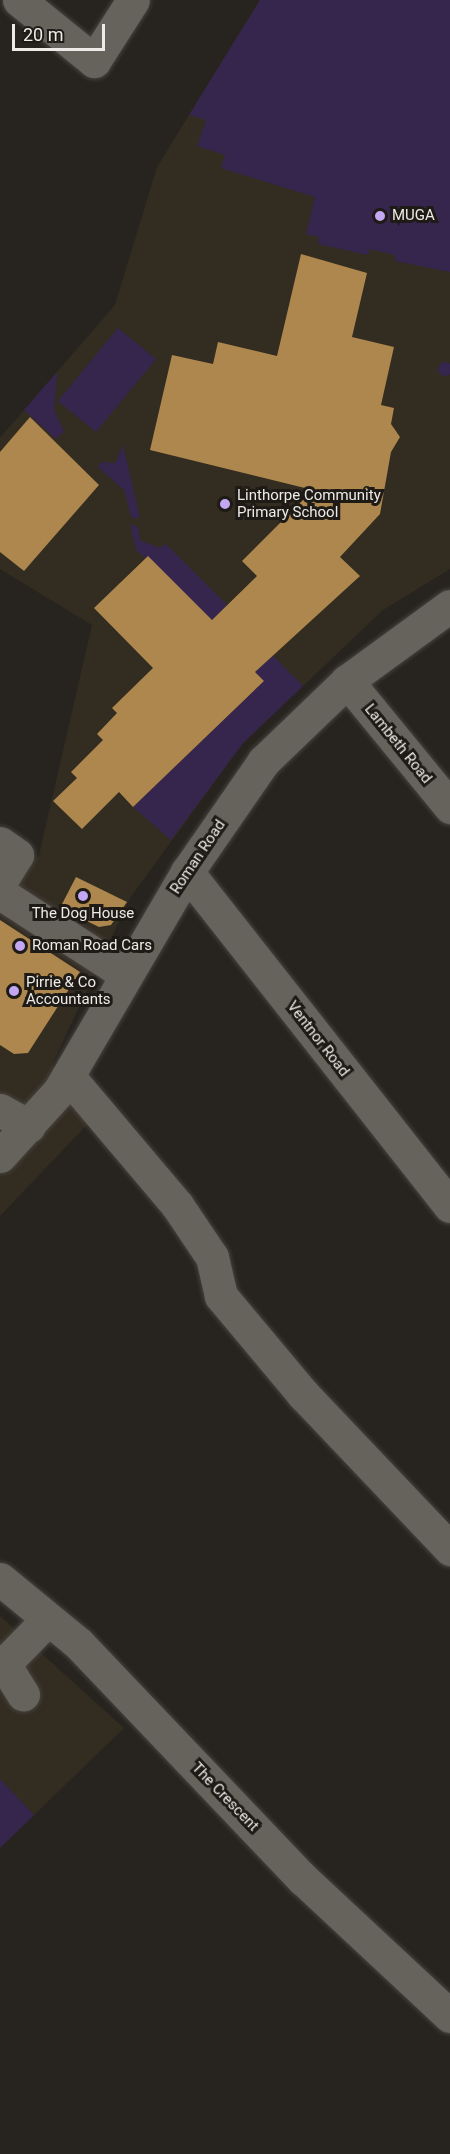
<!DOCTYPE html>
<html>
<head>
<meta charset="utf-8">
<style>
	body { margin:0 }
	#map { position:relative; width:450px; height:2154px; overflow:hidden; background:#27241f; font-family:Roboto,sans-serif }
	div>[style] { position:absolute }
	.built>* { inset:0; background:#332c21 }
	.green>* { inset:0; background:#36264e }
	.round { border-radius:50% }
	.building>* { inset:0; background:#ad874d }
	.roads { filter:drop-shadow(0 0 2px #45423e) drop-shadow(0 0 2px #45423e) }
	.minor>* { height:33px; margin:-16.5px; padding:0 16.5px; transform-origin:16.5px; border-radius:16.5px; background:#66625c }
	.dots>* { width:16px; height:16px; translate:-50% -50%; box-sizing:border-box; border:3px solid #1e1a15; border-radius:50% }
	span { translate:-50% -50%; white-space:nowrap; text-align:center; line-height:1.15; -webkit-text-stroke:6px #1e1a15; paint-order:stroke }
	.poi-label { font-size:15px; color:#edeae7 }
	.left { translate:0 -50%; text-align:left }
	.street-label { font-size:15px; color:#edeae7 }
	.scale { position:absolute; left:12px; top:24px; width:93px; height:27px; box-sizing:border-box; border:3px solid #edeae7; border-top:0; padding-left:8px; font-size:18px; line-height:21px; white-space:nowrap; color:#edeae7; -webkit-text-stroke:4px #1e1a15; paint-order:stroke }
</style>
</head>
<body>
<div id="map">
	<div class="built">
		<i style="clip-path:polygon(260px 0,450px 0,450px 569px,383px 610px,243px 743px,130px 898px,52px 1065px,105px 1106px,0 1216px,0 893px,39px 855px,92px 625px,0 569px,0 438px,115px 305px,157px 167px)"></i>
		<i style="clip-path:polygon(0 1616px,124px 1728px,0 1848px)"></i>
	</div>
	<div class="green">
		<i style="clip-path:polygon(260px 0,450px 0,450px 272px,395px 261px,395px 255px,370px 249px,368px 255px,318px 244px,319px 237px,306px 234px,315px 197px,221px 168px,225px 155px,197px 146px,206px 120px,189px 115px)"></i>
		<i style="clip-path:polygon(118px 328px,156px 359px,96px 432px,58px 401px)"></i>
		<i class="round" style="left:438px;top:362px;width:14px;height:14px"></i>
		<i style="clip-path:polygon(57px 372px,54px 410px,64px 431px,56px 439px,24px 410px)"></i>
		<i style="clip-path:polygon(123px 445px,139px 514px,138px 519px,131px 517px,124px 490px,98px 467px,101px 462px,115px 463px)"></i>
		<i style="clip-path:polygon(130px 524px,138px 527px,140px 540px,159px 548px,166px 544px,227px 605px,208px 624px,195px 603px,136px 550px)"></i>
		<i style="clip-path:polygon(272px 655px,303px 686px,243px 743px,171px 840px,133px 807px,264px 681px,255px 672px)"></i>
		<i style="clip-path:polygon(0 1779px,34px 1815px,0 1848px)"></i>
	</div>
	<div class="building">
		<i style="clip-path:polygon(301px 254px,367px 273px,352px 337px,394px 347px,381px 405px,394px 408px,391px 424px,400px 437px,391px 452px,380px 514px,340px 557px,360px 576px,255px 672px,264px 681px,133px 807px,119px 792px,82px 829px,53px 801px,77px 778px,71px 772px,103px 740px,97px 734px,117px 713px,112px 708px,153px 668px,94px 608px,148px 556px,212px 620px,257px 576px,242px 561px,313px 490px,150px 450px,172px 355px,213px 364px,218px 342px,277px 356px)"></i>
		<i style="clip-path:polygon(30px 417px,99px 485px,24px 571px,0 552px,0 452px)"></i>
		<i style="clip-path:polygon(76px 877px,127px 902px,111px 925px,99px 927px,60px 908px)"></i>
		<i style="clip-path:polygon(0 920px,80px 972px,28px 1053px,14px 1054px,0 1045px)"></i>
	</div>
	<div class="roads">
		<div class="minor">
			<i style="left:19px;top:0;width:97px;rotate:39.1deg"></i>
			<i style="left:94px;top:61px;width:72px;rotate:-57.4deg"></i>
			<i style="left:347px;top:681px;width:163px;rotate:50.7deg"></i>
			<i style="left:0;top:843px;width:21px;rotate:35deg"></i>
			<i style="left:17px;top:855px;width:32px;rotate:122deg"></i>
			<i style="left:187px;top:872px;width:425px;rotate:51.8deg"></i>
			<i style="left:0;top:893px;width:149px;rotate:32.9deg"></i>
			<i style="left:68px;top:1076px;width:169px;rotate:49.8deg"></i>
			<i style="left:177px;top:1205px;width:63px;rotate:56.1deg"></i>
			<i style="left:212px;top:1257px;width:40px;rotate:77deg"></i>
			<i style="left:221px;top:1296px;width:128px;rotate:50.1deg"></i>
			<i style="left:303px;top:1394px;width:214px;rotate:46.5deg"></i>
			<i style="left:0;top:1110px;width:33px;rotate:29deg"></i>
			<i style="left:0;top:1156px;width:88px;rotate:-47.8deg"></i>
			<i style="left:59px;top:1091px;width:254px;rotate:-59.7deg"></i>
			<i style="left:187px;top:872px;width:135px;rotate:-55.3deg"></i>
			<i style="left:264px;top:761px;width:115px;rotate:-43.9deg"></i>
			<i style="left:347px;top:681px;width:127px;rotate:-36.1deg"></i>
			<i style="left:0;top:1579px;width:102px;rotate:39.4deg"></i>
			<i style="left:79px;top:1644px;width:325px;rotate:46.4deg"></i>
			<i style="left:303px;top:1879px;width:201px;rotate:43deg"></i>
			<i style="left:0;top:1661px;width:5px;rotate:37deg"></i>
			<i style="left:4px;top:1664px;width:63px;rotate:-45.6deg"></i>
			<i style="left:4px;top:1664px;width:36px;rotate:58deg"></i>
		</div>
	</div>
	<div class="dots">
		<i style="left:380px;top:216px;background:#c3a7f2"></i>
		<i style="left:225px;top:504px;background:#c3a7f2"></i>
		<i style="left:83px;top:896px;background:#c3a7f2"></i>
		<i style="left:20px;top:946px;background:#c3a7f2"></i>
		<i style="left:14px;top:991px;background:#c3a7f2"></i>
	</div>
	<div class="poi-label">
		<span class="left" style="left:392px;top:216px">MUGA</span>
		<span class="left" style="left:237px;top:504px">Linthorpe Community<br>Primary School</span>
		<span style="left:83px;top:914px">The Dog House</span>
		<span class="left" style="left:32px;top:946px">Roman Road Cars</span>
		<span class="left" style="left:26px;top:991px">Pirrie &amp; Co<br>Accountants</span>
	</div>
	<div class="street-label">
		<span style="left:398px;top:744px;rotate:51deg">Lambeth Road</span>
		<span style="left:198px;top:857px;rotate:-56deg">Roman Road</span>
		<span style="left:318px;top:1039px;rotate:52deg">Ventnor Road</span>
		<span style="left:225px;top:1797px;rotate:46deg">The Crescent</span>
	</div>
	<div class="scale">20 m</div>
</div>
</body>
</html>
